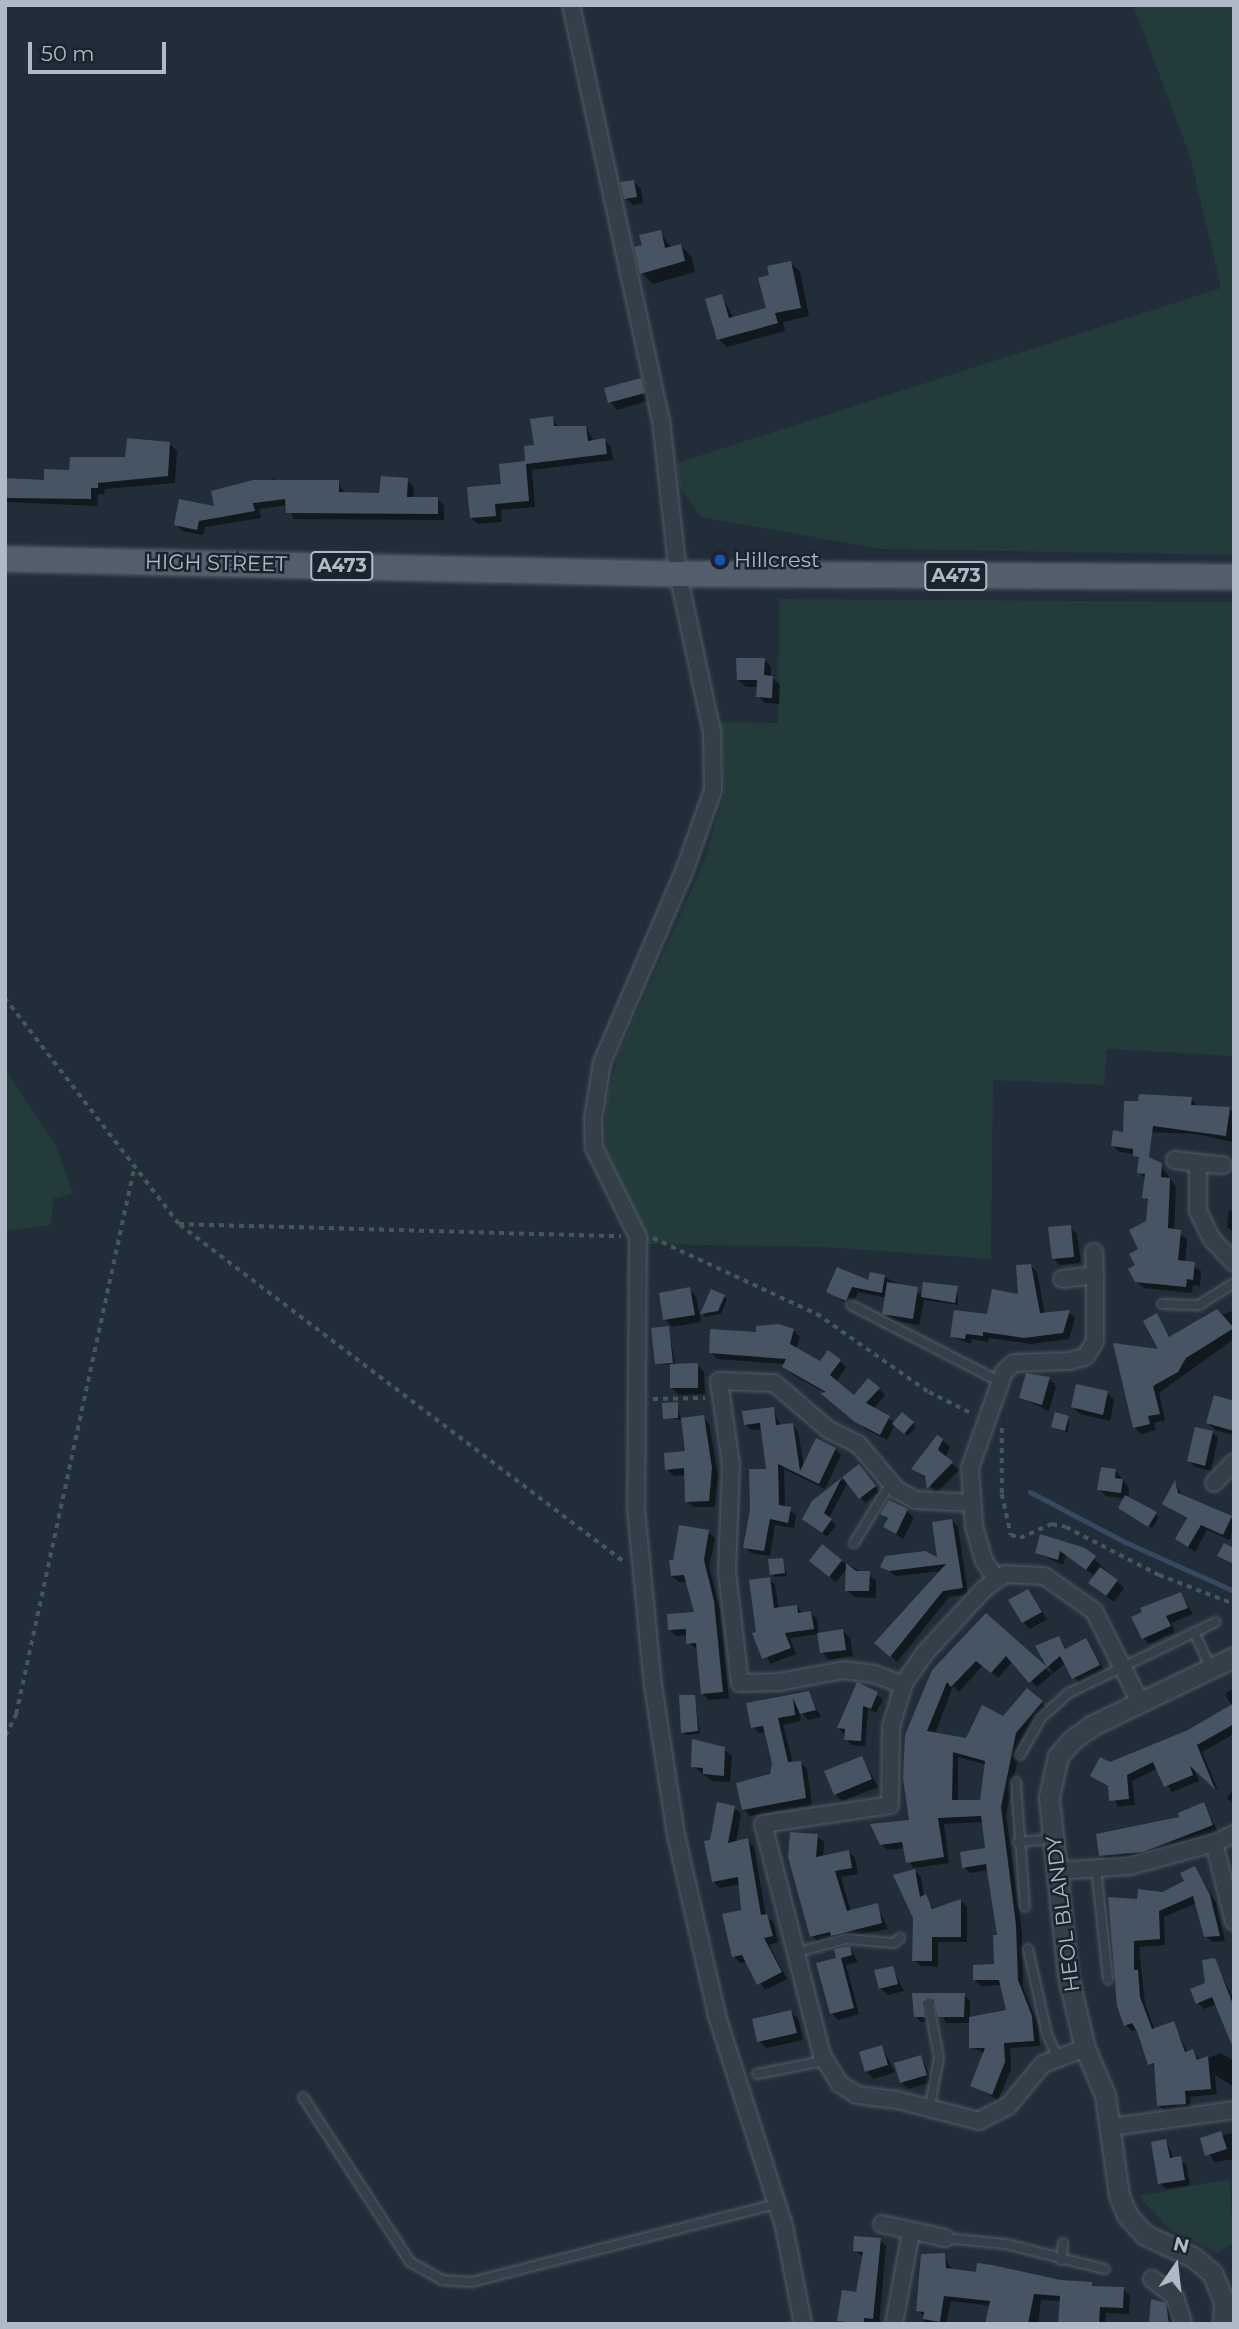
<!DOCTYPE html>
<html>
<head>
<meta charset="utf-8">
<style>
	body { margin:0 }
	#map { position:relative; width:1239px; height:2329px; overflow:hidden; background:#212d39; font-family:Montserrat,sans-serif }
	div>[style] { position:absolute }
	.green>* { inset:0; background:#243b3c }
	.shadow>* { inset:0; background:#0007 }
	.stream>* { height:5px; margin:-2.5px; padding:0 2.5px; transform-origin:2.5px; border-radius:2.5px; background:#354a61 }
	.building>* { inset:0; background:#475463 }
	.path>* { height:3.5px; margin-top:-1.75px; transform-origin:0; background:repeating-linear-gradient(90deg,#43585a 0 5px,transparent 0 10px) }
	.roads { filter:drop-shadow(0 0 2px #525d67) drop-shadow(0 0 2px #525d67) }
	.service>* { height:8px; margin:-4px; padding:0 4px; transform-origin:4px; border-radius:4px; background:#353f4a }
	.minor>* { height:16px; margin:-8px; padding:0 8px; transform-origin:8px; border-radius:8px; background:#353f4a }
	.tertiary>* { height:19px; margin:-9.5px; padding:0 9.5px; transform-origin:9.5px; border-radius:9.5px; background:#353f4a }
	.primary>* { height:24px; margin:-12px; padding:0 12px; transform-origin:12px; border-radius:12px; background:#525e6a }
	.dots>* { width:19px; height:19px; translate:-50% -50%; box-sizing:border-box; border:4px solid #1a242e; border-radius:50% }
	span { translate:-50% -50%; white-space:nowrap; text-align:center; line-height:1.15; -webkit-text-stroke:5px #1a242e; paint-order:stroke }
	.shield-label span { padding:2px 5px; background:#1a242e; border:2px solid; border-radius:5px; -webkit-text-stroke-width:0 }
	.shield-label { font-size:19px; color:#afbac6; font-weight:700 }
	.poi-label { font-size:21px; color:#afbac6 }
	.left { translate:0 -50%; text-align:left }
	.street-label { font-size:21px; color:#afbac6 }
	.frame { position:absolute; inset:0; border:7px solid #afbac6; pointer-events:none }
	.north { position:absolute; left:1141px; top:2231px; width:70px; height:70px; -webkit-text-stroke:5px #1a242e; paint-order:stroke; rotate:14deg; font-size:19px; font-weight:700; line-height:28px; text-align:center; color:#afbac6 }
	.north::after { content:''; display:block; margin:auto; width:24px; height:32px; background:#afbac6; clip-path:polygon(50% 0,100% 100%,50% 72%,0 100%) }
	.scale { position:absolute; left:28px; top:42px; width:138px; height:32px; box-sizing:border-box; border:4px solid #afbac6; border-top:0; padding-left:9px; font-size:21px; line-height:24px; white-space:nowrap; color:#afbac6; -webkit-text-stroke:5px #1a242e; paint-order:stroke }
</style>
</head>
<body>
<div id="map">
	<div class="green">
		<i style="clip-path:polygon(1133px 5px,1234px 5px,1234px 555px,881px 549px,701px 517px,680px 488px,677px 463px,1221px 288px,1190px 156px)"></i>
		<i style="clip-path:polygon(779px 599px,1234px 602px,1234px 1056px,1107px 1049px,1104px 1085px,993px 1080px,991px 1259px,824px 1247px,644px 1244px,613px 1191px,605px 1148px,606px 1104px,618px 1055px,704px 862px,724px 795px,720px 722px,778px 723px)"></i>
		<i style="clip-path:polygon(5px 1069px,56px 1146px,73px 1193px,53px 1199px,51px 1225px,5px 1231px)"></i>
		<i style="clip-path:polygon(1229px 2179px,1234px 2242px,1218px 2253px,1169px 2229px,1139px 2196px)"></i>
	</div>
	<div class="shadow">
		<i style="clip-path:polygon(634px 182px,641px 189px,643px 203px,633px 205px,625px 198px)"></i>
		<i style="clip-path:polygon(660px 232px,672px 248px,681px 246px,692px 257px,695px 272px,653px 284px,642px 273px,644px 247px)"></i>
		<i style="clip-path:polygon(791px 263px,800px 272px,809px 316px,783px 322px,785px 331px,727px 347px,718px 339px,722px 296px,734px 319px,768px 309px,771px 276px)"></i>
		<i style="clip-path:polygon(641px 380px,651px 400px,617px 410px,610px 402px)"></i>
		<i style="clip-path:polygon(552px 418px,560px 430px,586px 427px,594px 442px,604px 440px,611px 447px,613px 460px,532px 470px,535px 507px,501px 510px,502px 522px,478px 524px,471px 518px,503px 485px,501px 466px,527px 463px)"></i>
		<i style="clip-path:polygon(170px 444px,177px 451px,175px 483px,105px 489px,104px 494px,98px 494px,97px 506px,5px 502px,5px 479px,45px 482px)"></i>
		<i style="clip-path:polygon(274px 479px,278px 484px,338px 482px,345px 494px,381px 495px,407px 480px,414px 487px,413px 499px,438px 499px,444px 506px,444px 520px,294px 519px,287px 505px,259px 509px,261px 518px,205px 527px,203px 535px,182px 531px,176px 524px,216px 509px,213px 492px)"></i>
		<i style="clip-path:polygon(764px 659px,771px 667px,771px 677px,780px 685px,779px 704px,765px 703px,758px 696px,758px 687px,746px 687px,738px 680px)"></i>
		<i style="clip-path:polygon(1191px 1099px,1198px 1106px,1229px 1109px,1234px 1113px,1233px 1142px,1196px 1134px,1149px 1132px,1144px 1158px,1157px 1160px,1176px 1187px,1174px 1231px,1187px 1239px,1185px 1263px,1201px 1271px,1200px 1286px,1193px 1285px,1192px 1293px,1144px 1288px,1136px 1281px,1150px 1203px,1144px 1197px,1146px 1180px,1139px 1172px,1141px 1155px,1120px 1152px,1113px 1146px,1125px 1134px)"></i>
		<i style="clip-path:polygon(1229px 1210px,1234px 1211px,1234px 1233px,1227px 1227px)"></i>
		<i style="clip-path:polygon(1070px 1227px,1077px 1234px,1081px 1263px,1060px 1265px,1053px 1258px)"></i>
		<i style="clip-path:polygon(1031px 1266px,1037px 1272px,1045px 1315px,1069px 1312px,1075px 1318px,1069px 1339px,1031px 1344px,989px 1338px,988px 1342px,972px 1339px,971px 1344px,952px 1337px,1020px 1296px)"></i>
		<i style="clip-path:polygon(884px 1277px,923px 1295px,957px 1288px,958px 1305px,924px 1300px,919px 1325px,891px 1320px,884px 1313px,887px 1298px,858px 1292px,852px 1306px,828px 1292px)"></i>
		<i style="clip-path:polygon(689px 1289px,696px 1297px,701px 1322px,672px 1327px,665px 1319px)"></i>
		<i style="clip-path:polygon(712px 1291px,727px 1299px,721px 1314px,704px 1317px)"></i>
		<i style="clip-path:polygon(1234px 1310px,1234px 1339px,1159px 1393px,1165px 1420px,1154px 1423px,1156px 1430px,1141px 1434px,1134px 1427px,1161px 1351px,1157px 1316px,1171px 1338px)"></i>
		<i style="clip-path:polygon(669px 1328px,675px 1365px,697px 1365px,704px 1372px,705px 1394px,679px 1395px,672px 1388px,672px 1365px,656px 1363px)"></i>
		<i style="clip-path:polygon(793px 1330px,800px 1337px,796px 1349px,821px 1363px,840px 1361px,846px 1367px,836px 1382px,854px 1397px,879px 1389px,885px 1395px,873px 1409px,895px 1423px,902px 1415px,916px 1427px,908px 1436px,895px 1424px,887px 1440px,864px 1428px,827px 1394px,790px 1373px,785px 1364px,717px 1359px,711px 1352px,757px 1334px)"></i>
		<i style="clip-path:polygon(1049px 1379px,1056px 1386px,1049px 1411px,1021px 1398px)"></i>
		<i style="clip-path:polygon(1107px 1393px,1114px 1400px,1110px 1421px,1080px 1414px,1073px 1407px)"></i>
		<i style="clip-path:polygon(1234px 1402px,1234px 1435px,1215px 1430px,1207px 1422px)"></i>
		<i style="clip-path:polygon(677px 1404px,681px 1420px,703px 1417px,709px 1424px,718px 1475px,715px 1507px,693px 1507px,687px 1501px,686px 1475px,674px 1476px,667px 1469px,687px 1453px,683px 1420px,664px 1418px)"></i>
		<i style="clip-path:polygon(773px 1409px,781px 1427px,792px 1425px,798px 1431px,804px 1467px,835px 1449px,841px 1455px,825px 1489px,784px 1469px,785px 1508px,796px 1515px,794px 1528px,775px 1525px,770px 1556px,751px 1553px,745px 1547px,768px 1471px,763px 1429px,752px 1430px,745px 1424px)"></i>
		<i style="clip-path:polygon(1069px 1418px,1068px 1433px,1053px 1427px)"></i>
		<i style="clip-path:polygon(1212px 1432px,1218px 1438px,1211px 1471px,1195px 1467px,1189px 1461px)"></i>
		<i style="clip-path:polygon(942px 1440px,950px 1447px,945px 1457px,959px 1470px,935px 1494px,927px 1479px,914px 1469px)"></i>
		<i style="clip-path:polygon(859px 1467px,880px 1492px,865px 1503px,848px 1482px,829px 1518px,836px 1525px,827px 1537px,810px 1524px,813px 1502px)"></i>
		<i style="clip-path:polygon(1116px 1471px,1129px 1488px,1128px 1499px,1159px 1517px,1152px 1528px,1123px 1511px,1126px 1499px,1106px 1496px,1099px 1489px)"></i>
		<i style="clip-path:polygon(1175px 1483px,1183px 1497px,1234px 1520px,1230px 1540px,1207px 1530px,1195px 1552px,1177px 1539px,1188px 1520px,1164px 1504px)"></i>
		<i style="clip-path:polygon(907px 1511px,914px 1518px,903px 1539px,885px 1527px,889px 1521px,882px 1514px)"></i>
		<i style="clip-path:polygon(951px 1520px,958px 1527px,968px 1594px,949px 1597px,897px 1662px,877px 1643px,942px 1571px,896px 1576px,883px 1567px,939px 1560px)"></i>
		<i style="clip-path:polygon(708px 1532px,715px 1538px,709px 1567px,720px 1609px,729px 1698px,709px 1700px,702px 1693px,699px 1650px,688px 1643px,688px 1635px,676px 1636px,670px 1630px,696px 1614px,688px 1582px,679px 1582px,672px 1576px)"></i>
		<i style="clip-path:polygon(1084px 1549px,1124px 1588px,1114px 1602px,1097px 1590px,1095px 1576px,1066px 1555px,1063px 1565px,1037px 1553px)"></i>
		<i style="clip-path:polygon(782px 1559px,787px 1576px,775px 1577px,772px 1574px)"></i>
		<i style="clip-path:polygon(841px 1561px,876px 1580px,876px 1598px,854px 1597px,847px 1590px,847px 1569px,836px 1582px,818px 1568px)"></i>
		<i style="clip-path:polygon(769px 1579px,775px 1585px,779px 1610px,797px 1607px,804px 1614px,811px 1613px,817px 1619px,819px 1634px,843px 1631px,850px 1638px,853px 1656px,829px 1660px,822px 1652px,819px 1634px,790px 1638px,796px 1654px,770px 1664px,758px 1633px)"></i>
		<i style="clip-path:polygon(1028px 1591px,1047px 1619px,1030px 1629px,1023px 1622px)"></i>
		<i style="clip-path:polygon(1181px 1594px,1193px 1614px,1171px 1623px,1175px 1632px,1149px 1644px,1143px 1638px)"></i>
		<i style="clip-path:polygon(evenodd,986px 1615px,1052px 1674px,1037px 1687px,1013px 1661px,998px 1678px,983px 1665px,959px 1692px,953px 1686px,935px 1734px,967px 1740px,1041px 1702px,1047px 1709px,1022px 1739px,1006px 1815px,1022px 1932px,1023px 1987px,1038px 2024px,1040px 2046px,1010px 2048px,1011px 2069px,998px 2100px,972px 2085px,984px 2053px,971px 2047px,971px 2023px,946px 2023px,936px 2001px,928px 2009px,930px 2022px,921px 2022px,915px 2016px,914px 1995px,964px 1995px,970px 2001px,970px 2019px,1008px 2012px,1002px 1985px,981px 1986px,975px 1980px,996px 1966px,999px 1936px,989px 1870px,970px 1873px,964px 1867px,987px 1849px,983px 1822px,944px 1824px,949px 1863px,913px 1868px,905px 1848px,887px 1850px,881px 1844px,911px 1821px,907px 1736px,986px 1615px,958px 1757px,987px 1765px,982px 1802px,958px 1802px,958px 1757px)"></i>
		<i style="clip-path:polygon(1059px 1638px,1067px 1650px,1086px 1641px,1105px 1671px,1080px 1685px,1065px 1663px,1053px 1674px,1037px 1647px)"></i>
		<i style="clip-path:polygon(858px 1685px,883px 1699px,876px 1713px,868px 1709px,865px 1746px,851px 1745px,839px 1728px)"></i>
		<i style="clip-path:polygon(1234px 1688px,1234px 1734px,1202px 1752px,1218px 1790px,1193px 1767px,1199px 1781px,1172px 1792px,1158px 1768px,1132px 1781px,1135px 1805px,1118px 1807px,1110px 1788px,1092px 1776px,1189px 1732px,1232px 1706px,1225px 1694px)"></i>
		<i style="clip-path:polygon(808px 1693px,821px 1717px,808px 1720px,800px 1711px,801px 1721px,783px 1725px,793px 1763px,801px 1763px,807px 1769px,812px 1805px,750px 1816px,743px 1809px,771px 1776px,774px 1763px,766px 1732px,759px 1733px,753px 1727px,748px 1705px)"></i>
		<i style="clip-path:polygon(694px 1697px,700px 1734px,686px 1735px,683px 1732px)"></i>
		<i style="clip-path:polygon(724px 1749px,732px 1756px,730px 1782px,712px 1781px,693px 1766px)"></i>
		<i style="clip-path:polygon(862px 1758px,878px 1787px,842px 1801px,835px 1794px)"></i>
		<i style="clip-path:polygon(1234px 1788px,1234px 1805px,1227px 1798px)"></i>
		<i style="clip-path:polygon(1204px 1804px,1218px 1832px,1151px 1858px,1108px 1862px,1101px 1855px)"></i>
		<i style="clip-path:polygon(734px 1808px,741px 1814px,736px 1843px,747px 1840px,754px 1847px,766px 1916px,773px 1922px,778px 1942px,769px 1945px,787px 1979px,765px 1990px,747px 1962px,740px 1963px,734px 1956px,743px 1911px,741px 1884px,720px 1888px,713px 1881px,712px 1842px)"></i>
		<i style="clip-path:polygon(817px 1836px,824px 1842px,823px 1857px,849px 1852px,855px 1858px,858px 1874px,841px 1877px,851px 1912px,877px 1905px,888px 1929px,818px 1942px,812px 1936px,790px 1857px)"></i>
		<i style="clip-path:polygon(1195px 1868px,1216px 1903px,1225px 1941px,1212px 1942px,1206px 1936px,1197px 1903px,1164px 1917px,1165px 1945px,1139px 1947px,1145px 2004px,1155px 2030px,1173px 2023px,1188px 2053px,1193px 2051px,1200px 2061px,1221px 2053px,1234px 2061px,1234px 2087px,1215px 2075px,1217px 2094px,1190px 2097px,1191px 2110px,1165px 2112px,1159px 2106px,1155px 2070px,1138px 2029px,1132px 2031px,1126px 2025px,1118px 2006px,1138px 1900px,1187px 1882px)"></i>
		<i style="clip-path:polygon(915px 1871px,921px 1877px,924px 1897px,935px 1910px,961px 1901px,967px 1907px,967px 1942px,938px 1942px,938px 1967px,921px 1966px,914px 1960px)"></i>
		<i style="clip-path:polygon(850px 1948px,858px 1962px,846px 1965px,859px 2014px,838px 2020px,832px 2013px,838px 1959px)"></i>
		<i style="clip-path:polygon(1214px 1960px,1234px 2000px,1234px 2046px,1217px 2004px,1204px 2009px,1198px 2003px)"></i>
		<i style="clip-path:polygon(892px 1968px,904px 1991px,888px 1995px,880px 1988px)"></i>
		<i style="clip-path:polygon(791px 2012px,798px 2019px,803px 2040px,766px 2048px,759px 2041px)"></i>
		<i style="clip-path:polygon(882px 2047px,895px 2072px,874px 2079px,866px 2071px)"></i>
		<i style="clip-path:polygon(921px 2057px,933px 2082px,908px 2089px,901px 2082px)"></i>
		<i style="clip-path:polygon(1234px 2133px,1234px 2159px,1214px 2162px,1202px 2140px)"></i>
		<i style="clip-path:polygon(1166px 2141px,1174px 2159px,1186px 2164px,1190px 2185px,1166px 2189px,1160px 2183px)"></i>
		<i style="clip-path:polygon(880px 2240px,886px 2246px,879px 2324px,842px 2324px,839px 2320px,858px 2294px,864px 2257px,855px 2251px)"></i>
		<i style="clip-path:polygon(944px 2255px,952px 2271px,1123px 2289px,1130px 2296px,1129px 2314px,1106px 2313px,1105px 2324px,1064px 2324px,1062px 2301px,1041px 2300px,1038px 2324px,1011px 2324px,992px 2306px,951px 2301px,946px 2324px,924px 2324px,925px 2317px,918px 2310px)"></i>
		<i style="clip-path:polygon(1165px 2305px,1172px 2312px,1174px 2324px,1153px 2324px)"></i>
	</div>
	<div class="stream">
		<i style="left:1030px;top:1492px;width:107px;rotate:27.8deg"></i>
		<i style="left:1125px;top:1542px;width:120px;rotate:24.2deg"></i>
	</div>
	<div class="building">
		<i style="clip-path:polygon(634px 180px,637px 197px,624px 199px,620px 182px)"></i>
		<i style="clip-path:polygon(661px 230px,665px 248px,681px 244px,685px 261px,640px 274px,634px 247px,642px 245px,639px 235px)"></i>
		<i style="clip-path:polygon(791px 261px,801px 308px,775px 313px,778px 323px,717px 340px,705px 299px,722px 294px,729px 318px,766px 308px,758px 278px,769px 275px,767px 266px)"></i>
		<i style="clip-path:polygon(641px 378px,645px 393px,608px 403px,604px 388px)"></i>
		<i style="clip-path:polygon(553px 416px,554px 426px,586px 426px,588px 441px,605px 438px,607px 454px,526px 464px,529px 501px,495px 504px,496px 516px,470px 518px,467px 487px,501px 484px,499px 464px,525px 461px,524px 446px,534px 445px,530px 419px)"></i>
		<i style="clip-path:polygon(127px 438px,170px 442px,168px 476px,98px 483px,98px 488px,91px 488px,91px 499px,5px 498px,5px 478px,44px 480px,44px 469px,69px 470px,70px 457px,125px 457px)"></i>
		<i style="clip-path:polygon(381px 476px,408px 478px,407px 497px,438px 497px,438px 514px,286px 513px,285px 499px,253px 503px,255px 511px,199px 521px,197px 530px,174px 525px,179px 499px,214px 506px,211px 491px,253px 480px,339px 480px,339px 492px,379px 493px)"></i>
		<i style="clip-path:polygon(736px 658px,765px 658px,764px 675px,773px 676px,772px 698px,756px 697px,757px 680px,737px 680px)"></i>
		<i style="clip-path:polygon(1139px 1094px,1192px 1097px,1191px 1105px,1230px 1107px,1226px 1136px,1153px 1126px,1149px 1157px,1162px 1163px,1161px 1177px,1170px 1178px,1168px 1228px,1181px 1230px,1178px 1260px,1195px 1262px,1193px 1280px,1187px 1279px,1186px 1287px,1135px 1282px,1128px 1269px,1135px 1265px,1129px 1254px,1138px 1249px,1129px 1230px,1146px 1221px,1148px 1199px,1142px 1198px,1145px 1174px,1137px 1173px,1139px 1157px,1133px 1156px,1133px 1149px,1111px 1146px,1113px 1130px,1123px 1132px,1124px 1101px,1138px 1101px)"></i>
		<i style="clip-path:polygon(1071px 1225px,1074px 1257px,1052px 1259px,1048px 1227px)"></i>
		<i style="clip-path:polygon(1031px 1264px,1040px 1313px,1070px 1310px,1063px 1333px,1024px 1338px,983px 1332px,983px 1336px,966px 1334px,965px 1339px,950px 1337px,954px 1310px,987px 1314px,992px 1289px,1018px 1294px,1016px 1265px)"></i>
		<i style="clip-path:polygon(837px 1267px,868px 1280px,870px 1272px,885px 1275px,882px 1293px,852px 1287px,846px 1301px,826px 1292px)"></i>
		<i style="clip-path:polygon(887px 1282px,918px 1287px,913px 1319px,882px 1314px)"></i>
		<i style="clip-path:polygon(923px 1282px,958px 1286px,955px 1303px,921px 1297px)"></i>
		<i style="clip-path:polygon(690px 1287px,695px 1315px,663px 1320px,659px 1293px)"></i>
		<i style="clip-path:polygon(711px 1289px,725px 1295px,718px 1311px,700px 1314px)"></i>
		<i style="clip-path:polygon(1217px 1309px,1234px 1328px,1186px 1358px,1178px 1372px,1153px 1386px,1160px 1414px,1148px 1416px,1150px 1424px,1133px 1428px,1113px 1343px,1158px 1349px,1143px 1321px,1157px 1313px,1169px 1337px)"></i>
		<i style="clip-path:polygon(779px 1324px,794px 1329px,790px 1344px,820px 1361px,828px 1350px,841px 1360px,830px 1375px,854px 1395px,868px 1378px,880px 1388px,866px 1403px,890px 1416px,880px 1435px,855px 1422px,820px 1393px,826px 1392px,782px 1367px,786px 1359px,709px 1353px,710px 1329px,756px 1332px,756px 1326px)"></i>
		<i style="clip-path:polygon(669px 1326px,673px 1363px,655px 1364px,651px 1328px)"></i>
		<i style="clip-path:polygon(698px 1363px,698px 1388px,670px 1388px,670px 1364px)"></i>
		<i style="clip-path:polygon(1026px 1373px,1050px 1377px,1042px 1405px,1019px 1398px)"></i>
		<i style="clip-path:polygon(1076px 1384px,1108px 1391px,1103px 1415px,1071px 1407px)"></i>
		<i style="clip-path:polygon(1214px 1395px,1234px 1401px,1234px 1431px,1206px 1423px)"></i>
		<i style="clip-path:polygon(678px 1402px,678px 1418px,663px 1419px,662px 1403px)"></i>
		<i style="clip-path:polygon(774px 1407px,776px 1425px,793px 1423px,800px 1471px,816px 1438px,836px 1448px,819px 1484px,778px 1464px,779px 1505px,791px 1507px,788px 1523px,770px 1519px,764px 1551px,743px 1548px,750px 1509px,749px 1469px,766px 1469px,760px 1423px,744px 1425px,742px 1411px)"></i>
		<i style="clip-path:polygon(902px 1412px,914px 1422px,904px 1434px,892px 1424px)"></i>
		<i style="clip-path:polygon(1055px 1412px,1069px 1416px,1065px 1431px,1051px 1427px)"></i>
		<i style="clip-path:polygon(704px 1415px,712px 1468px,709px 1501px,685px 1502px,684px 1468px,665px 1470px,664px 1453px,685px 1451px,681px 1418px)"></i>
		<i style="clip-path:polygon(1195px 1427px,1213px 1431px,1205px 1466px,1187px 1461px)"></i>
		<i style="clip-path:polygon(937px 1435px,943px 1439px,938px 1450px,953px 1462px,927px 1489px,925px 1476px,911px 1469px)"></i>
		<i style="clip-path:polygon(859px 1464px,876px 1486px,859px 1499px,842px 1477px,824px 1513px,832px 1519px,822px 1533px,802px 1519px,812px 1501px)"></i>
		<i style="clip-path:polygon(1101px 1467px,1116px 1469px,1115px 1478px,1123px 1479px,1121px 1493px,1097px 1490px)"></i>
		<i style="clip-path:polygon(1175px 1480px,1178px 1493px,1232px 1516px,1223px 1535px,1201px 1525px,1188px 1547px,1175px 1539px,1187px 1518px,1162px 1504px)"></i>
		<i style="clip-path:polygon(1125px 1495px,1157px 1512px,1148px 1527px,1118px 1508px)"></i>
		<i style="clip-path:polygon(889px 1500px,908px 1509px,896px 1534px,883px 1527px,888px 1518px,880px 1514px)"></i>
		<i style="clip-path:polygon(952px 1519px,963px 1588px,943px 1591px,890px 1657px,874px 1643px,946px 1564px,889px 1571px,880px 1567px,885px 1556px,925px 1551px,937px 1557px,932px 1522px)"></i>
		<i style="clip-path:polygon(679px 1525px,709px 1530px,704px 1560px,714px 1601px,723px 1692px,701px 1694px,696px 1643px,686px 1644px,686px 1629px,668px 1630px,667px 1614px,694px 1612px,684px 1575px,671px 1576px,669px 1560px,673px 1560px)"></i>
		<i style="clip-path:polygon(1040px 1534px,1085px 1548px,1096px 1556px,1086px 1570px,1060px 1551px,1058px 1560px,1035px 1553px)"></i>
		<i style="clip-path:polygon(1224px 1543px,1234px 1548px,1234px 1564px,1217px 1556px)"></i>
		<i style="clip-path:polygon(822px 1544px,842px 1560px,829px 1577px,809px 1561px)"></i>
		<i style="clip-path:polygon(783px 1558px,785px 1573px,770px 1575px,768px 1559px)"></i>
		<i style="clip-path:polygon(846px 1563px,856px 1571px,870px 1571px,869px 1591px,845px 1591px)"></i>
		<i style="clip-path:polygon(1100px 1567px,1118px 1580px,1106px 1596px,1088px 1583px)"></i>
		<i style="clip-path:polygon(770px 1577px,774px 1608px,797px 1605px,798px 1613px,811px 1611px,814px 1629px,785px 1633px,791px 1648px,762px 1659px,752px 1633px,756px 1632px,749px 1580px)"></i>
		<i style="clip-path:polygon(1028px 1589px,1042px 1612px,1022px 1623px,1008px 1600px)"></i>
		<i style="clip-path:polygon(1181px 1592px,1188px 1608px,1166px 1616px,1171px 1626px,1142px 1639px,1131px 1617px,1142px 1612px,1140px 1608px)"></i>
		<i style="clip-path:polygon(evenodd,986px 1613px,1047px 1667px,1035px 1646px,1059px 1636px,1065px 1649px,1086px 1638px,1100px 1665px,1072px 1679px,1060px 1656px,1029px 1683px,1006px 1656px,991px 1673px,976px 1661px,951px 1687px,947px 1682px,927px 1731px,966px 1738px,982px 1705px,1003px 1716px,1027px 1688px,1043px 1701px,1016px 1733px,1001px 1807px,1016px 1925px,1018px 1980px,1032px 2016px,1034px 2041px,1004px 2043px,1005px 2062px,992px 2095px,970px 2086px,985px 2048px,969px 2048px,969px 2017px,1006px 2010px,999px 1980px,973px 1980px,973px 1965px,994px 1964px,993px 1935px,997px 1935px,986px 1864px,962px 1868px,960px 1852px,985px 1848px,981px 1816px,938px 1818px,944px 1857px,906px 1863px,902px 1842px,880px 1845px,870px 1824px,909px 1820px,903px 1778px,905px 1735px,932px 1670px,986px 1613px,953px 1752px,985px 1761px,980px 1800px,952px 1800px,953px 1752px)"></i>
		<i style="clip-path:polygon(843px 1629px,846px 1650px,820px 1653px,817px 1633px)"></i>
		<i style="clip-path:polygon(857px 1682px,878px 1692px,871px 1709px,863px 1706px,861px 1741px,844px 1740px,845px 1729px,837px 1728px)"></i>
		<i style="clip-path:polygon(809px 1691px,816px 1710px,800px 1714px,793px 1698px,795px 1715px,778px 1718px,788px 1762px,801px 1761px,806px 1798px,742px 1810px,736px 1783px,770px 1774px,772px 1763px,763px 1726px,751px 1728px,746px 1703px)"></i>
		<i style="clip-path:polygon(679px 1695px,695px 1695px,698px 1731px,681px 1733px)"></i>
		<i style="clip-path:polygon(1234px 1703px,1234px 1724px,1197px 1745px,1215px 1789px,1190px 1766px,1193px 1775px,1164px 1787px,1153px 1762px,1127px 1775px,1129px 1799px,1109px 1801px,1108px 1786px,1090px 1776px,1100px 1757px,1110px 1762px,1188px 1730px)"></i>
		<i style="clip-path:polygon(692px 1739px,725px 1747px,724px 1776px,703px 1774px,703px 1768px,691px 1767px)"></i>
		<i style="clip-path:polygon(862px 1756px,872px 1779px,834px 1795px,824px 1771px)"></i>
		<i style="clip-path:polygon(717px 1802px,735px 1806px,728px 1843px,748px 1838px,761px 1915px,767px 1914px,773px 1936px,764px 1938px,782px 1972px,757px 1985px,742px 1955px,732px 1957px,722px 1914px,741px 1910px,738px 1877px,712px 1882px,704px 1841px,710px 1840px)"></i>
		<i style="clip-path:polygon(1204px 1802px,1213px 1825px,1143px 1852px,1099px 1856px,1096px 1834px,1179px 1817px,1178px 1813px)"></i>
		<i style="clip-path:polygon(790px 1832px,818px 1834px,816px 1857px,849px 1850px,852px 1868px,835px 1871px,847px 1911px,878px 1903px,882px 1923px,831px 1936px,830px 1932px,810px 1937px,788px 1857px)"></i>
		<i style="clip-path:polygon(1195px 1866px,1210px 1895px,1220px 1936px,1204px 1937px,1193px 1896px,1159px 1911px,1160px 1939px,1134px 1941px,1134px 1970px,1138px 1970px,1140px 1997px,1152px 2029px,1174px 2021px,1185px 2052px,1193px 2049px,1197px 2060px,1208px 2056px,1211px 2089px,1185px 2091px,1186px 2104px,1157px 2106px,1154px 2063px,1148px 2065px,1137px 2031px,1132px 2023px,1124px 2026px,1117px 2006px,1108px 1897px,1137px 1899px,1138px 1889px,1162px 1892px,1184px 1881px,1180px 1873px)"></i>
		<i style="clip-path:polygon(915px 1869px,920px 1897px,926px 1894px,932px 1909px,961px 1899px,961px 1937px,932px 1937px,932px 1961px,912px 1961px,913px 1918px,893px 1875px)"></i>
		<i style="clip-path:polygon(850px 1946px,852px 1955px,841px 1958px,854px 2008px,830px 2014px,816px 1963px,836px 1958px,834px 1949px)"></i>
		<i style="clip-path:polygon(1215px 1958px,1234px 2007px,1234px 2050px,1212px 1997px,1196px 2004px,1190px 1989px,1205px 1983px,1202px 1960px)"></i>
		<i style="clip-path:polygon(893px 1966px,898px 1984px,879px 1989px,874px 1970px)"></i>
		<i style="clip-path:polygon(912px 1993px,965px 1993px,964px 2017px,938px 2017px,934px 2000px,928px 1998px,923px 2002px,925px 2017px,914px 2017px)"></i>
		<i style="clip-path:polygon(791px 2010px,797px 2033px,757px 2042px,752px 2019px)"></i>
		<i style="clip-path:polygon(882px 2045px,888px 2065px,865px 2072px,859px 2052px)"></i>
		<i style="clip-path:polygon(921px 2055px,927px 2075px,900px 2083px,894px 2063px)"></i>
		<i style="clip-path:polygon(1221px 2131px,1227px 2149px,1205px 2156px,1200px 2138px)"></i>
		<i style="clip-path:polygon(1166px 2139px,1170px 2158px,1181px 2156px,1185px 2180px,1158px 2184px,1151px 2142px)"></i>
		<i style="clip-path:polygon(854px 2236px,881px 2238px,873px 2319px,864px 2318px,864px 2324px,837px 2321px,842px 2290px,856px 2292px,863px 2252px,853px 2251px)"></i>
		<i style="clip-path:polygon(945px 2253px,946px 2268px,976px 2272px,977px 2263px,992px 2265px,1061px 2280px,1092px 2282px,1092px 2286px,1124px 2287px,1123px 2308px,1100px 2307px,1099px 2324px,1058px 2324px,1060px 2296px,1034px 2294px,1028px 2324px,985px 2324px,990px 2301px,944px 2296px,940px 2322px,923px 2319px,924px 2312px,916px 2311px,921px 2254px)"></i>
		<i style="clip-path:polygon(1151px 2299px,1166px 2303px,1169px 2324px,1149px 2322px)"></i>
	</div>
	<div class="path">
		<i style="left:5px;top:998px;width:285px;rotate:52.4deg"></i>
		<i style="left:179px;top:1224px;width:442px;rotate:1.6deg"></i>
		<i style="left:180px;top:1225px;width:556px;rotate:37.18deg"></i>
		<i style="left:653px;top:1238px;width:181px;rotate:24.9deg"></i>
		<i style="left:817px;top:1314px;width:136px;rotate:34.9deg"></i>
		<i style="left:929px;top:1392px;width:49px;rotate:26.6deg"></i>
		<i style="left:653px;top:1399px;width:52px;rotate:-1.1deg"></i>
		<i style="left:1002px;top:1428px;width:66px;rotate:90deg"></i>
		<i style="left:1002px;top:1494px;width:42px;rotate:77.6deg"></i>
		<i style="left:1011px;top:1535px;width:9px;rotate:18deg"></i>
		<i style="left:1020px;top:1538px;width:35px;rotate:-24deg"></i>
		<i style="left:1052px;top:1524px;width:14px;rotate:12deg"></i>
		<i style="left:1066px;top:1527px;width:105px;rotate:27.3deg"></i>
		<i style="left:1159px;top:1575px;width:80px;rotate:21.1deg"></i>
		<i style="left:5px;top:1736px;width:25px;rotate:-63deg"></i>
		<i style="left:16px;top:1714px;width:559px;rotate:-77.8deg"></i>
	</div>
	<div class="roads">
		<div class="service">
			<i style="left:1162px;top:1304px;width:37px;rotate:2deg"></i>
			<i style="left:1199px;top:1305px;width:41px;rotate:-32.2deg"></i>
			<i style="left:851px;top:1305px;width:169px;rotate:27.2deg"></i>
			<i style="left:854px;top:1543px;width:70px;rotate:-58.3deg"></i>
			<i style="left:1194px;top:1632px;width:40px;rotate:65deg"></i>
			<i style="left:1020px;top:1755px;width:43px;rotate:-60.4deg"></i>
			<i style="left:1041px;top:1718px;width:38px;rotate:-42deg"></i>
			<i style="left:1069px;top:1693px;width:163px;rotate:-25.8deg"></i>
			<i style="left:1016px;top:1782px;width:125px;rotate:85.9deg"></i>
			<i style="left:1018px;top:1842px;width:36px;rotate:-5deg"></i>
			<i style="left:1096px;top:1868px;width:112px;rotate:83.8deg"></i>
			<i style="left:1028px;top:1949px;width:87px;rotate:77.4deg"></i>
			<i style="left:1047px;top:2034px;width:24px;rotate:66deg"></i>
			<i style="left:795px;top:1953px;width:53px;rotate:-15.4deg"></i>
			<i style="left:846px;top:1939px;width:48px;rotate:4.8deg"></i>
			<i style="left:894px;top:1943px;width:8px;rotate:-40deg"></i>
			<i style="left:929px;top:2004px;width:55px;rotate:79.5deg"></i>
			<i style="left:939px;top:2058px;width:53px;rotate:100.9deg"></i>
			<i style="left:757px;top:2074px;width:68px;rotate:-11deg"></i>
			<i style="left:303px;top:2097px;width:197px;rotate:57deg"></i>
			<i style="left:410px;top:2262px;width:37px;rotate:29deg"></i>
			<i style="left:442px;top:2280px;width:30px;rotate:4deg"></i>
			<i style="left:472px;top:2282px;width:314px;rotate:-14.4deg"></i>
			<i style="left:945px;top:2238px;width:61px;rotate:5.6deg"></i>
			<i style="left:1006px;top:2244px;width:102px;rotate:14.2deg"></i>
			<i style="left:1061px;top:2260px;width:17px;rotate:-83deg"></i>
		</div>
		<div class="minor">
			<i style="left:571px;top:5px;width:425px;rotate:77.8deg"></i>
			<i style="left:661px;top:420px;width:155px;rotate:83.7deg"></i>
			<i style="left:678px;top:574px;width:162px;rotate:77.9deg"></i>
			<i style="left:712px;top:732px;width:58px;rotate:89deg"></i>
			<i style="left:713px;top:790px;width:84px;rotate:109.5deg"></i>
			<i style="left:685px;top:869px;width:211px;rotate:113.2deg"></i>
			<i style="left:602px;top:1063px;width:57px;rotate:99.1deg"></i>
			<i style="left:593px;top:1119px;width:29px;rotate:88deg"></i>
			<i style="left:594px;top:1148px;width:99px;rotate:63.7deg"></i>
			<i style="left:638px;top:1237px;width:272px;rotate:90.4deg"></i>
			<i style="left:636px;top:1509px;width:177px;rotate:84.5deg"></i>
			<i style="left:653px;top:1685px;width:152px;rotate:81.3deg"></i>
			<i style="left:676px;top:1835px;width:186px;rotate:77.2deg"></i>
			<i style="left:717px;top:2016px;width:220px;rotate:72.3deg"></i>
			<i style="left:784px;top:2226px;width:100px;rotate:79deg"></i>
			<i style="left:1175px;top:1160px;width:23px;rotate:7deg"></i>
			<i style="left:1198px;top:1163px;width:48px;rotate:90deg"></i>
			<i style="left:1198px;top:1211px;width:30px;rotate:64deg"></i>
			<i style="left:1211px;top:1238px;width:34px;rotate:47deg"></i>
			<i style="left:1198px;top:1163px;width:25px;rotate:5deg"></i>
			<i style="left:1094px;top:1252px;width:23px;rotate:88deg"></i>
			<i style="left:1214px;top:1483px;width:29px;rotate:-46deg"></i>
			<i style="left:996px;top:1578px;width:21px;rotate:-125deg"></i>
			<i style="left:984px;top:1561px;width:37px;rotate:-106deg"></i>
			<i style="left:974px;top:1525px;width:57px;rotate:-94deg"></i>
			<i style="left:970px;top:1468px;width:102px;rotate:-70.5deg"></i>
			<i style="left:1004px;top:1372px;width:13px;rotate:-42deg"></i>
			<i style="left:1014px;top:1363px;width:56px;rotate:-2deg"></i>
			<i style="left:1070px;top:1361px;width:17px;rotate:-17deg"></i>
			<i style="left:1086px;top:1356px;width:17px;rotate:-59deg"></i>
			<i style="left:1095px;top:1341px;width:66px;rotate:-90deg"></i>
			<i style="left:1095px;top:1275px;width:33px;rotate:173deg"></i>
			<i style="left:903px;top:1685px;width:30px;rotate:-159deg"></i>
			<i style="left:875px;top:1674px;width:31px;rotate:-173deg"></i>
			<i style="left:844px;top:1670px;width:65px;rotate:169.4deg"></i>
			<i style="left:780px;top:1682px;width:40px;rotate:178.6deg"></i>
			<i style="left:740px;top:1683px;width:112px;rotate:-96.7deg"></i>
			<i style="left:727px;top:1572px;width:107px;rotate:-87.9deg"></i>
			<i style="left:731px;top:1465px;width:85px;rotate:-98.1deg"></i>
			<i style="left:719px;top:1381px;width:55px;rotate:2.1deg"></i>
			<i style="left:774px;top:1383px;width:72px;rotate:40.5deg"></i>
			<i style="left:829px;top:1430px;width:32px;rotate:26deg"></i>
			<i style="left:858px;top:1444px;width:60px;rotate:49.7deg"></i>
			<i style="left:897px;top:1490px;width:21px;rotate:28deg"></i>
			<i style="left:916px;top:1500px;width:56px;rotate:3.1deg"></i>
			<i style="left:1214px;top:1843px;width:22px;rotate:-24deg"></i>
			<i style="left:1057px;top:1871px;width:73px;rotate:-3.9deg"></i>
			<i style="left:1130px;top:1866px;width:87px;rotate:-15.3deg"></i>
			<i style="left:1214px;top:1843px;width:81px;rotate:75.8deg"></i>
			<i style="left:1085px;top:2048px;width:45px;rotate:159.1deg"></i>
			<i style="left:1043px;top:2064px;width:55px;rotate:129.8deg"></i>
			<i style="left:1008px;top:2106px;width:33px;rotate:153deg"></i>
			<i style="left:979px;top:2121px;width:85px;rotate:-165.6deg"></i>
			<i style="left:897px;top:2100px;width:40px;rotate:-172.9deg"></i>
			<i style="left:857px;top:2095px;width:20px;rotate:-147deg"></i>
			<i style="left:840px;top:2084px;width:34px;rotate:-122deg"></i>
			<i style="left:822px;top:2055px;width:238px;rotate:-104.3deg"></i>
			<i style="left:763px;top:1824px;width:128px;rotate:-8.5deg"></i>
			<i style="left:890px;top:1805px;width:78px;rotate:-89.3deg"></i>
			<i style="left:891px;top:1727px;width:46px;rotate:-73.5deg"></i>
			<i style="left:904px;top:1683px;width:35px;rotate:-55deg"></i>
			<i style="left:924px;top:1654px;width:88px;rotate:-47.3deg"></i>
			<i style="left:984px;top:1589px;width:26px;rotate:-36deg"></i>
			<i style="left:1005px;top:1574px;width:39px;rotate:3deg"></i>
			<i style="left:1044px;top:1576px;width:61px;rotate:35deg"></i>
			<i style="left:1094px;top:1611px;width:102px;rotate:63.2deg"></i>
			<i style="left:1112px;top:2127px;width:123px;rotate:-7.9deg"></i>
			<i style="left:882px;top:2224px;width:65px;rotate:12.5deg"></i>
			<i style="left:1152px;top:2279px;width:29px;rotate:38deg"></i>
			<i style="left:1175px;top:2297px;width:28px;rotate:73deg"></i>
			<i style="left:894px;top:2324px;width:95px;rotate:-79.6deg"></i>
		</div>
		<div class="tertiary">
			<i style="left:1223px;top:2324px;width:22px;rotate:-87deg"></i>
			<i style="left:1224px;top:2302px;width:31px;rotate:-112deg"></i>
			<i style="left:1212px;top:2273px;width:25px;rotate:-140deg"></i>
			<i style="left:1193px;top:2257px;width:53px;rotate:-155.4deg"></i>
			<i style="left:1145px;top:2235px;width:27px;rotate:-132deg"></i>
			<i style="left:1127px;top:2215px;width:22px;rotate:-112deg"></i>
			<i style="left:1119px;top:2195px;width:101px;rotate:-98deg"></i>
			<i style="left:1105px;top:2095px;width:51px;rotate:-113.1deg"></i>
			<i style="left:1085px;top:2048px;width:74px;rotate:-103.3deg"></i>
			<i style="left:1068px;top:1976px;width:180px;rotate:-96.1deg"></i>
			<i style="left:1049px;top:1797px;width:42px;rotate:-77.6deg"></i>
			<i style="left:1058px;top:1756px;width:21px;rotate:-49deg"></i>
			<i style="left:1072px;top:1740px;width:26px;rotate:-36deg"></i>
			<i style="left:1093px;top:1725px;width:157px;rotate:-25.7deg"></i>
		</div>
		<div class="primary">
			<i style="left:5px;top:559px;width:673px;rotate:1.28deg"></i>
			<i style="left:678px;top:574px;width:556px;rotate:0.31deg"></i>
		</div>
	</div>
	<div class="dots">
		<i style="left:720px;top:560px;background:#1a4fb4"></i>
	</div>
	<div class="shield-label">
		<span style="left:342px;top:566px">A473</span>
		<span style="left:956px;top:576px">A473</span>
	</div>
	<div class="poi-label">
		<span class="left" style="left:734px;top:560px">Hillcrest</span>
	</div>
	<div class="street-label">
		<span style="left:216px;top:563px;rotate:1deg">HIGH STREET</span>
		<span style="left:1063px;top:1914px;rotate:-97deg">HEOL BLANDY</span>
	</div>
	<div class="frame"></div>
	<div class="north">N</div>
	<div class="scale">50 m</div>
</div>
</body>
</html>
